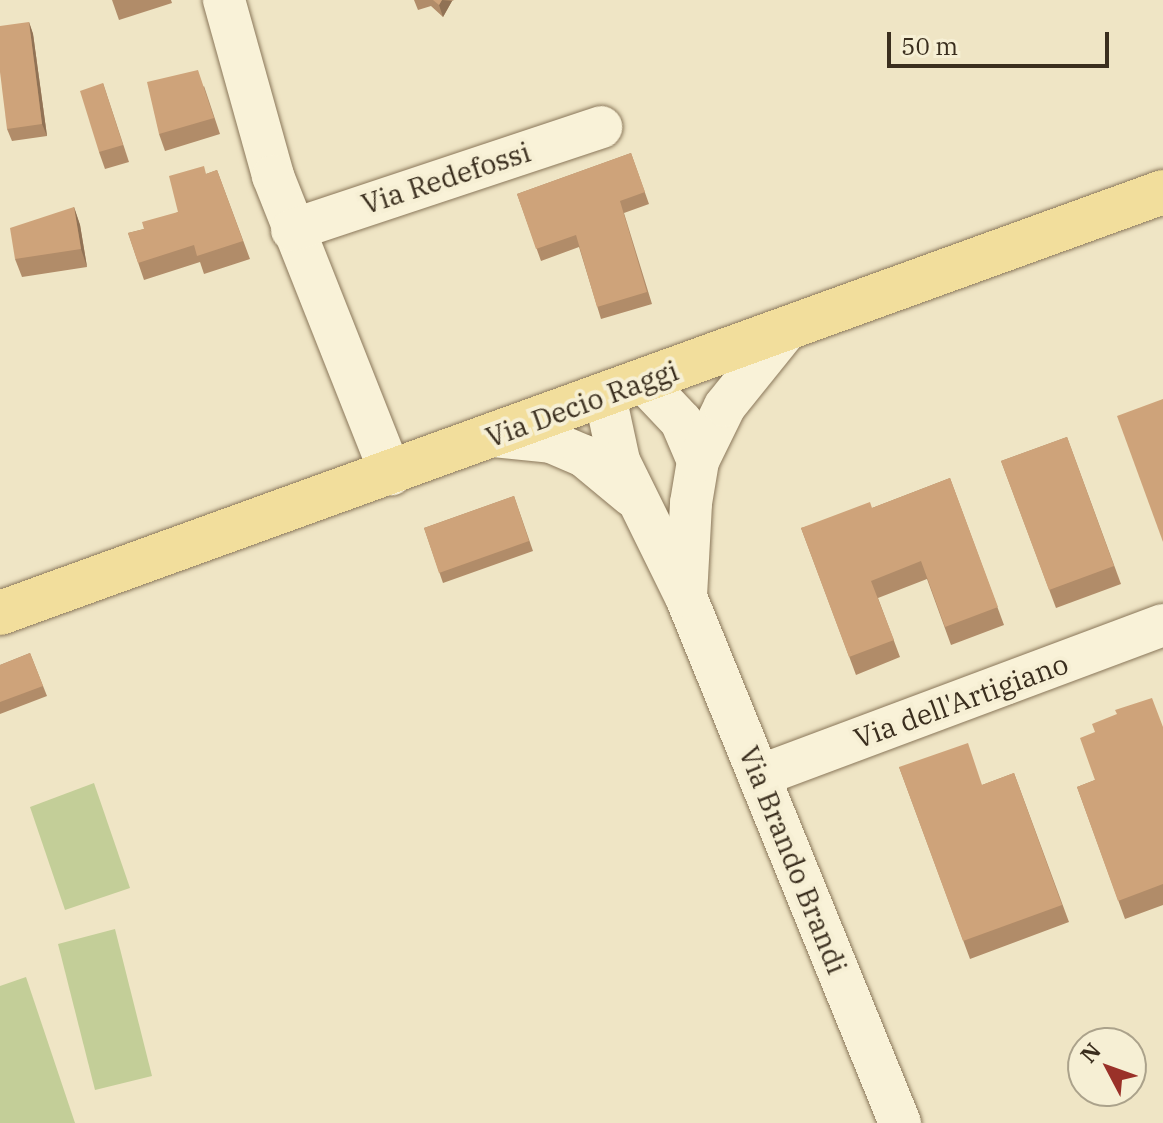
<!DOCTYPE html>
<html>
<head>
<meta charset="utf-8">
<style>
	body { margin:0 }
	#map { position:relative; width:1163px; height:1123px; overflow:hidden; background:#efe5c5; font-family:"IBM Plex Serif",serif }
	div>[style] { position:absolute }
	.green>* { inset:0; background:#c3ce98 }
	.roads { filter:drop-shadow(0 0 2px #8a775a) drop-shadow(0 0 2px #8a775a) }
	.minor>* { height:42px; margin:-21px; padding:0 21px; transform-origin:21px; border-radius:21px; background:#f9f2d8 }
	.major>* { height:44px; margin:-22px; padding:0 22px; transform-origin:22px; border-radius:22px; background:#f2de9c }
	.wall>* { inset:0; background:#b18c69 }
	.shaded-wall>* { inset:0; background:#907255 }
	.building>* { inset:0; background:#cea37a }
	span { translate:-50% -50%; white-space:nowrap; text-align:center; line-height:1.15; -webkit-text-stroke:8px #f6efd4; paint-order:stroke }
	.street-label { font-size:28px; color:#3a2e1e }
	.north { position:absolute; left:1067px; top:1027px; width:80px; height:80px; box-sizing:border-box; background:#f6efd4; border:2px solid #aba28b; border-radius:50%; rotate:311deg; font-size:22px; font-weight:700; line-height:32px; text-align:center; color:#3a2e1e }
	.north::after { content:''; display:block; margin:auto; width:28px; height:36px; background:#9a3129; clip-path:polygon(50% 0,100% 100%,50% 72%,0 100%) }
	.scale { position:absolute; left:887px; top:32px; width:222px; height:36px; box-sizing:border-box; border:4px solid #3a2e1e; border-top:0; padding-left:10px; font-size:24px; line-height:28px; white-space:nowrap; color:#3a2e1e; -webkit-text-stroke:6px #f6efd4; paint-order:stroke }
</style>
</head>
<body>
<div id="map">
	<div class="green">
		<i style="clip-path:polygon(94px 783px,130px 888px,65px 910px,30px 807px)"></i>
		<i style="clip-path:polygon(115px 929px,152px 1076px,95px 1090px,58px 944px)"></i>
		<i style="clip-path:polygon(26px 977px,75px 1123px,0 1123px,0 986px)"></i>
	</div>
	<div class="roads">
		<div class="minor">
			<i style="left:224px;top:0;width:183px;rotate:74.4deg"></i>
			<i style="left:273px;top:176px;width:321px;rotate:68.4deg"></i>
			<i style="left:292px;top:230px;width:326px;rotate:-18.4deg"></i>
			<i style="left:644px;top:382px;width:54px;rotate:46.5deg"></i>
			<i style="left:681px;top:421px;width:43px;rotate:67deg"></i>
			<i style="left:605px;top:396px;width:66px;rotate:77.8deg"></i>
			<i style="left:619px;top:461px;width:152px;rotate:63.8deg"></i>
			<i style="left:686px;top:597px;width:568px;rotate:67.86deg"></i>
			<i style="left:494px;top:436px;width:57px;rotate:6deg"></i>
			<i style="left:551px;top:442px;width:36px;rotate:23deg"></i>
			<i style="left:584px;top:456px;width:62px;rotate:39.8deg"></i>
			<i style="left:686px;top:596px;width:93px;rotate:-86.9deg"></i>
			<i style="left:691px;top:503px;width:43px;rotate:-80.5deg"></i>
			<i style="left:698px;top:461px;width:61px;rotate:-63.9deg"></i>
			<i style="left:725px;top:406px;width:97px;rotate:-51.2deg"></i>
			<i style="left:759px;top:776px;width:431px;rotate:-20.5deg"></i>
		</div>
		<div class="major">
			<i style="left:0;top:613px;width:1237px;rotate:-19.9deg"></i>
		</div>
	</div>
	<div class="wall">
		<i style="clip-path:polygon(112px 0,171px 0,172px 3px,119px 20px)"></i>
		<i style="clip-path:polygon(414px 0,454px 0,452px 1px,443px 17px,431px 6px,418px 10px)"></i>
		<i style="clip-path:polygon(29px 22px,33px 34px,47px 136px,12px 141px,7px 129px)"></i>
		<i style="clip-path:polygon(103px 83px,129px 162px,105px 169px,99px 152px)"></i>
		<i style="clip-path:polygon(204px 86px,220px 134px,165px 151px,159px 134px)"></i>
		<i style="clip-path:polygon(631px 153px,649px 204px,624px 213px,652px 304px,601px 319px,579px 247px,541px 261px,517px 194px)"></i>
		<i style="clip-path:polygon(217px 170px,250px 259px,204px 274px,200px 262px,144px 280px,128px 233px,144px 229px,178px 212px,206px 174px)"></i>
		<i style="clip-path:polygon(74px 207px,80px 225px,87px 267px,22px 277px,15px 259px)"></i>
		<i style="clip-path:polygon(1067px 437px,1121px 584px,1056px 608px,1001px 461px)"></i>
		<i style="clip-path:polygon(950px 478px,1004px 625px,951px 645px,927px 579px,878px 598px,900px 657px,856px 675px,801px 528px,872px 508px)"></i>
		<i style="clip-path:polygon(514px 496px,533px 551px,443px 583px,424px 528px)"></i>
		<i style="clip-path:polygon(30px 653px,47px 696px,0 714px,0 665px)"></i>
		<i style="clip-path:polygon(1163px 727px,1163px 905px,1125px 919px,1077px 787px,1095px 780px)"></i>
		<i style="clip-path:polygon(899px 767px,982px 785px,1014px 773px,1069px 922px,970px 959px)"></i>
	</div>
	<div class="shaded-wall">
		<i style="clip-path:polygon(442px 0,452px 1px,443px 17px,439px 5px)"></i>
		<i style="clip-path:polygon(29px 22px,33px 34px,47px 136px,42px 124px)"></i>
		<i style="clip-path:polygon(74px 207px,80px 225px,87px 267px,81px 249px)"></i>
	</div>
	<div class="building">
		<i style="clip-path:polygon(433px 0,442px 0,439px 5px)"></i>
		<i style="clip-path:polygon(29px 22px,42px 124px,7px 129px,0 72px,0 26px)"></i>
		<i style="clip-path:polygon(198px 70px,214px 118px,159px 134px,147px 82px)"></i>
		<i style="clip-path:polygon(103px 83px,123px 145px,99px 152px,80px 91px)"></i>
		<i style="clip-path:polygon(631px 153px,645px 192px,620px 201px,647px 292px,597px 307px,576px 235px,536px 249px,517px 194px)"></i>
		<i style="clip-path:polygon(204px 166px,206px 174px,217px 170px,243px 241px,197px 256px,194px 245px,138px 263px,128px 233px,144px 229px,142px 222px,178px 212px,169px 176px)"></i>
		<i style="clip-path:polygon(74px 207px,81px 249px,15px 259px,10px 228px)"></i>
		<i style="clip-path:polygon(1163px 399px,1163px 542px,1117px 416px)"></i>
		<i style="clip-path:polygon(1067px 437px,1114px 566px,1049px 590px,1001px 461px)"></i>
		<i style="clip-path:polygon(950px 478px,998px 607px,945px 627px,921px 561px,871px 581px,894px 640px,849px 657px,801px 528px,870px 502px,872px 508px)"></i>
		<i style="clip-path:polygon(514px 496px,529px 541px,439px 573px,424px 528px)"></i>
		<i style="clip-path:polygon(30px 653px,43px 686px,0 702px,0 665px)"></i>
		<i style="clip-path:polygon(1152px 698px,1163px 727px,1163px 884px,1118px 901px,1077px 787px,1095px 780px,1080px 738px,1095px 732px,1092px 724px,1117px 714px,1115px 710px)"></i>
		<i style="clip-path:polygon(968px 743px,982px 785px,1014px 773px,1062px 905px,963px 941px,899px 767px)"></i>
	</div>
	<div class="street-label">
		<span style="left:446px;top:178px;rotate:-18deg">Via Redefossi</span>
		<span style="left:582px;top:404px;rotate:-20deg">Via Decio Raggi</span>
		<span style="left:961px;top:701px;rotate:-20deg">Via dell'Artigiano</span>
		<span style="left:793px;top:860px;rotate:68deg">Via Brando Brandi</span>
	</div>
	<div class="north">N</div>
	<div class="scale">50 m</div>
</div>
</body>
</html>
